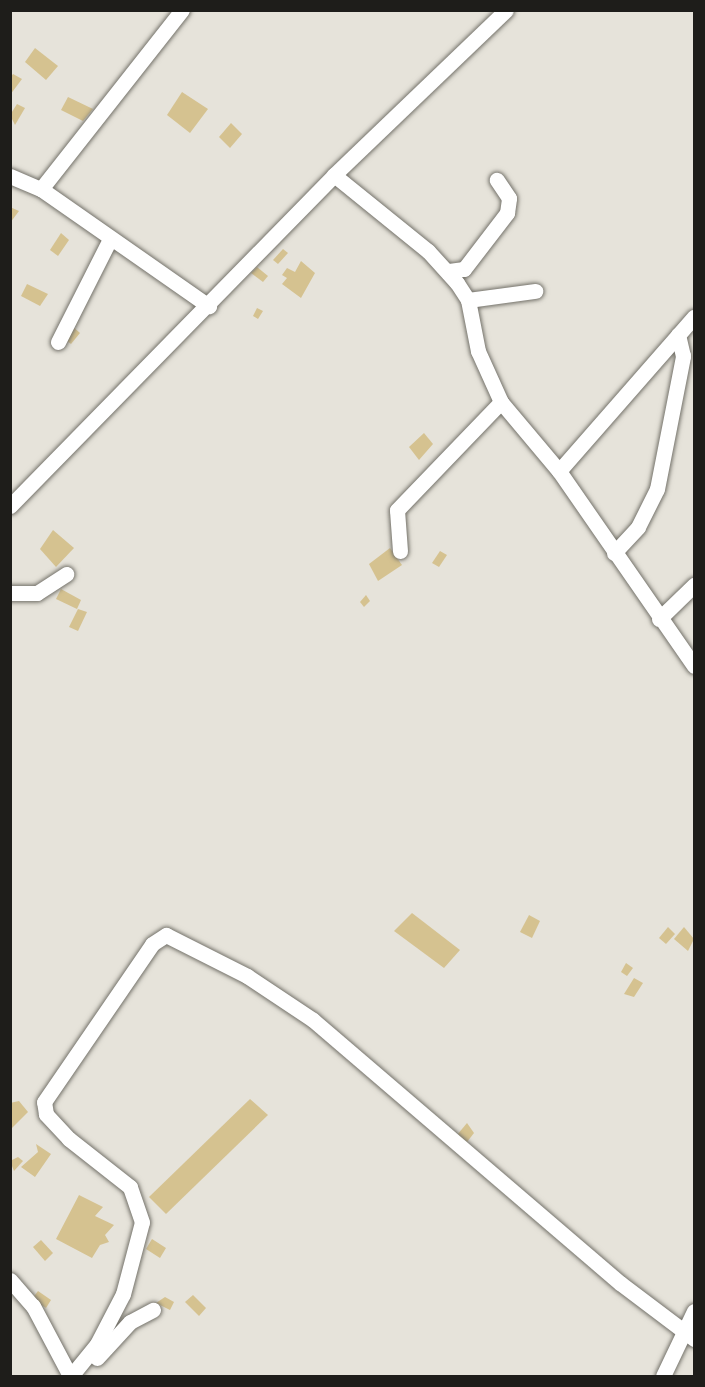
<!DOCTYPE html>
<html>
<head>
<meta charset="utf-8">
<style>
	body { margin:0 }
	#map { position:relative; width:705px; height:1387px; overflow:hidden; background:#e6e3da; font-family:"Space Grotesk",sans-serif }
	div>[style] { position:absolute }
	.building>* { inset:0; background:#d5c290 }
	.roads { filter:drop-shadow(0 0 2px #74726a) drop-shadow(0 0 2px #74726a) }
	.street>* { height:15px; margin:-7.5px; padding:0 7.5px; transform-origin:7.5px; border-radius:7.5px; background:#fff }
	span { translate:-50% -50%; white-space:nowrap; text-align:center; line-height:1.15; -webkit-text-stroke:4.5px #fff; paint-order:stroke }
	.frame { position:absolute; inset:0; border:12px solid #1e1d1a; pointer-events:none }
</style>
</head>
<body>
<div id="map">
	<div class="building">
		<i style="clip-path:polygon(35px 48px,58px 66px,46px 80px,25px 62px)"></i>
		<i style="clip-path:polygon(13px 74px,22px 79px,10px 95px,10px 78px)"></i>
		<i style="clip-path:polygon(182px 92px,208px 109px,190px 133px,167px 115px)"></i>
		<i style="clip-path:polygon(68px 97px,93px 109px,83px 121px,61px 110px)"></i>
		<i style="clip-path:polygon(17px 104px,25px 108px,15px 125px,10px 115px)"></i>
		<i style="clip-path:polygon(231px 123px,242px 134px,230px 148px,219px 137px)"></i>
		<i style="clip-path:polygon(10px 207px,19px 211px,10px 223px)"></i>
		<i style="clip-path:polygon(61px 233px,69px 240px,58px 256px,50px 250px)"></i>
		<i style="clip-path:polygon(283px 249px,288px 253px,278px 264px,273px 260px)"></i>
		<i style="clip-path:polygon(301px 261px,315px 273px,301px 298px,282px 284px,287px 278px,282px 275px,287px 268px,295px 272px)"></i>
		<i style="clip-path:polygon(257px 267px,268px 276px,263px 282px,251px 273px)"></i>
		<i style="clip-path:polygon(27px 284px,48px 294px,40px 306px,21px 296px)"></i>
		<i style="clip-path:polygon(257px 308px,263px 311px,258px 319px,253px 316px)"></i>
		<i style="clip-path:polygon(72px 326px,80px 333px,71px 344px,63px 338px)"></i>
		<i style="clip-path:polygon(424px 433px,433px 444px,419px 460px,409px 447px)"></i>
		<i style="clip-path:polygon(53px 530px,74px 548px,56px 567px,40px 549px)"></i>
		<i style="clip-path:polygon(390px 548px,402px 565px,378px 581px,369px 564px)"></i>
		<i style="clip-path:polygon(440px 551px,447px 555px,439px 567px,432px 563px)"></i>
		<i style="clip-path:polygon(61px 589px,81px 600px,77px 609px,56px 599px)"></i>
		<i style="clip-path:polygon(366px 595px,370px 601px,364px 607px,360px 602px)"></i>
		<i style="clip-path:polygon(78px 609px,87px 612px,78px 631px,69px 627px)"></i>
		<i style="clip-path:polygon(412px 913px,460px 950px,444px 968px,394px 931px)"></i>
		<i style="clip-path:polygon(529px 915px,540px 921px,532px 938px,520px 932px)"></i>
		<i style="clip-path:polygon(668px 927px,675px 934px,666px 944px,659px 938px)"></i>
		<i style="clip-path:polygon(684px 927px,694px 939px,688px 951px,674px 939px)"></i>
		<i style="clip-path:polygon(626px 963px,633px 968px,627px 976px,621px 972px)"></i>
		<i style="clip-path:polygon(634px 978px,643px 983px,634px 997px,624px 994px)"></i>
		<i style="clip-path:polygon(250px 1099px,268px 1115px,166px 1214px,149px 1197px)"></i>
		<i style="clip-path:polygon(19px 1101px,28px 1112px,10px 1130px,10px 1103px)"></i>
		<i style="clip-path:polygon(467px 1123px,474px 1133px,467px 1142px,457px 1135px)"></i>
		<i style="clip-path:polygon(36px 1144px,51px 1154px,35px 1177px,21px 1167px,38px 1152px)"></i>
		<i style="clip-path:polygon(18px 1157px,23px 1161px,14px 1171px,10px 1161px)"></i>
		<i style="clip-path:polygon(79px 1195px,103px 1207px,95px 1216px,114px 1225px,105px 1235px,109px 1242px,100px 1245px,92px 1258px,56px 1239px)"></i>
		<i style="clip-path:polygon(152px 1239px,166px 1248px,160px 1258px,146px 1249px)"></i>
		<i style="clip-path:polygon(41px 1240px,53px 1253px,45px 1261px,33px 1247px)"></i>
		<i style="clip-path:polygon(38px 1291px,51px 1300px,46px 1308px,32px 1299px)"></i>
		<i style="clip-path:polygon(193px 1295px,206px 1308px,199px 1316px,185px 1302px)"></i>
		<i style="clip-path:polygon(165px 1297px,174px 1302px,170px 1310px,156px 1303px)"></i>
	</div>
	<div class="roads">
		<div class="street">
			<i style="left:334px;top:175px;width:121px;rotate:39deg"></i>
			<i style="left:428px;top:251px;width:43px;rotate:47.8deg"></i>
			<i style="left:457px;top:283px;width:20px;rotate:57deg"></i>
			<i style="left:468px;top:300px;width:52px;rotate:78.9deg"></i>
			<i style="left:478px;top:351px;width:56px;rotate:65.7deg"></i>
			<i style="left:501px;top:402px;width:90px;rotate:50deg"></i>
			<i style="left:559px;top:471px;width:237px;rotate:55.3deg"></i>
			<i style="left:10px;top:176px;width:34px;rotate:23deg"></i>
			<i style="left:41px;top:189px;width:205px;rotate:34.9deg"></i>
			<i style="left:41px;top:189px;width:228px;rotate:-51.8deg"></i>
			<i style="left:449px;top:271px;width:15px;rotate:-8deg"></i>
			<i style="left:464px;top:269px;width:71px;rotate:-52.5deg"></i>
			<i style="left:507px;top:213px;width:15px;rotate:-82deg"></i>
			<i style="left:509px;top:198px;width:22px;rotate:-124deg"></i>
			<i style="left:468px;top:300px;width:68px;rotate:-7.7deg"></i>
			<i style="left:58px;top:342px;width:115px;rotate:-63.2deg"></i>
			<i style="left:559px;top:471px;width:205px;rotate:-48.8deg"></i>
			<i style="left:10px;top:506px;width:463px;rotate:-45.6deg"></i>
			<i style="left:334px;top:175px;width:238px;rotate:-43.8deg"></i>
			<i style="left:400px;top:551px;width:41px;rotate:-94.2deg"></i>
			<i style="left:397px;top:510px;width:150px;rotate:-46.1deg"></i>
			<i style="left:614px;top:553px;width:35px;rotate:-47deg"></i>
			<i style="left:638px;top:527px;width:42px;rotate:-63.4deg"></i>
			<i style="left:657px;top:489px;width:136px;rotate:-78.9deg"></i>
			<i style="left:683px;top:356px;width:22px;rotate:-103deg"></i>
			<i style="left:10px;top:593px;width:27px"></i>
			<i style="left:37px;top:593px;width:35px;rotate:-33deg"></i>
			<i style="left:659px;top:619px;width:49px;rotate:-44.2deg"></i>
			<i style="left:10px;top:1280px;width:35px;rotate:49deg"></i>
			<i style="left:33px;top:1306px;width:79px;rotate:62.1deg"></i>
			<i style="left:97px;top:1358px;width:49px;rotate:-47.5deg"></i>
			<i style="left:130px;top:1322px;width:26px;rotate:-28deg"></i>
			<i style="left:71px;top:1376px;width:41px;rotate:-50.9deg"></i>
			<i style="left:97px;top:1344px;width:56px;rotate:-62.5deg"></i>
			<i style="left:123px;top:1294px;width:74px;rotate:-75.2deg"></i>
			<i style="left:142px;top:1222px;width:37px;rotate:-109deg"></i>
			<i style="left:130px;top:1187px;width:78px;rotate:-141.8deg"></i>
			<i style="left:69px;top:1139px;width:34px;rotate:-133deg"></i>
			<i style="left:46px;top:1114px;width:12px;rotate:-99deg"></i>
			<i style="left:44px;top:1102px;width:191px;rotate:-55.6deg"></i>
			<i style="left:152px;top:944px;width:17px;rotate:-33deg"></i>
			<i style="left:166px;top:935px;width:91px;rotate:26.8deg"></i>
			<i style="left:247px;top:976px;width:79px;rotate:33.7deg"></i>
			<i style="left:313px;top:1020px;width:404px;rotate:40.6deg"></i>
			<i style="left:620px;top:1283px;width:93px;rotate:37.1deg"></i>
			<i style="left:663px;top:1376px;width:72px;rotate:-64.5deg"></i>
		</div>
	</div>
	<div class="frame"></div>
</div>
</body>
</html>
